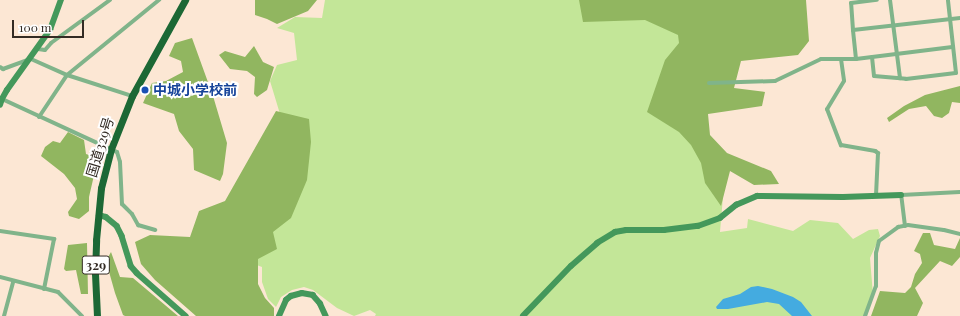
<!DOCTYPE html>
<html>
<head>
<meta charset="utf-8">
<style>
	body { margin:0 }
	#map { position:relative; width:960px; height:316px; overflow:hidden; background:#fce7d4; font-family:"Playfair Display","Noto Sans JP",serif }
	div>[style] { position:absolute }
	.green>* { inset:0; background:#c3e698 }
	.forest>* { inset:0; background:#91b660 }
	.water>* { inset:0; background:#44abe0 }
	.street>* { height:4px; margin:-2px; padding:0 2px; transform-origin:2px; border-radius:2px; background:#80b48a }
	.secondary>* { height:5.5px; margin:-2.75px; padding:0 2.75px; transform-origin:2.75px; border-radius:2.75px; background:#44985b }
	.highway>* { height:7px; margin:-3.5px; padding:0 3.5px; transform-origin:3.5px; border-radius:3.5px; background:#1c6835 }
	.dots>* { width:11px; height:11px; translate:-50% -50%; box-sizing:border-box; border:2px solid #fff; border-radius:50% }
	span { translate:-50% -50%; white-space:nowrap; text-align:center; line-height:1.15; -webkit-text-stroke:4px #fff; paint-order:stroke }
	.shield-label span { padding:1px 3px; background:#fff; border:1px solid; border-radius:3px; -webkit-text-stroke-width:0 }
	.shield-label { font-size:13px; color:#332b24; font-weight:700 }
	.transit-label { font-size:14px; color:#164399; font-weight:700 }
	.left { translate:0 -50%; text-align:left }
	.street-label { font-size:14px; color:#332b24 }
	.scale { position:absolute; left:12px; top:20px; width:72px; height:18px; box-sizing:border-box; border:2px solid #332b24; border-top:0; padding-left:5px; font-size:12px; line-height:14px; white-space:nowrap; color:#332b24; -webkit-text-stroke:3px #fff; paint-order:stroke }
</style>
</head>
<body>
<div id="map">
	<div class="green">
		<i style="clip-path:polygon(325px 0,635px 0,686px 38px,675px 56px,724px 185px,720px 232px,747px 228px,748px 219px,793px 231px,810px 220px,838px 223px,853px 239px,869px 230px,878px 229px,880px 236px,870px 258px,873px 295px,867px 316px,375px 316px,376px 314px,370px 310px,354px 316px,337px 308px,313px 290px,304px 287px,292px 290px,281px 297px,276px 307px,268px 299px,262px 282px,262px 267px,246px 261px,280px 114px,270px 81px,277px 65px,297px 60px,294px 33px,277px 28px,295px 17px,322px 18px)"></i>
	</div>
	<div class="forest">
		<i style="clip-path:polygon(255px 0,317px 0,308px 11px,277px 24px,267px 19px,255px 15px)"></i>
		<i style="clip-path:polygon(579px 0,806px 0,809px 41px,798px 55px,741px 61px,734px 88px,765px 92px,762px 106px,708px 114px,710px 135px,727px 153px,771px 171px,779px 184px,754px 185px,730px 171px,721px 206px,705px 183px,701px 163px,691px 145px,679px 132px,647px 112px,665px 60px,679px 43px,678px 35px,645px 20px,583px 22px)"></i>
		<i style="clip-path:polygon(192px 38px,213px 96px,227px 143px,223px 174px,220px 181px,194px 170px,193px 149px,179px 131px,174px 114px,143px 103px,152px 83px,166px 81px,183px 72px,181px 61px,169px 56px,175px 43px)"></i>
		<i style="clip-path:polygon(254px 46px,263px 62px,274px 67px,267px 90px,257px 97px,254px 94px,255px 77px,247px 71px,230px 69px,219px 55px,225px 51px,245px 57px)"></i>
		<i style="clip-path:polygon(960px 86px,960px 103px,952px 102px,949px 113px,942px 118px,934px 116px,926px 106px,909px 109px,889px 122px,887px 118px,904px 106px,925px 95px)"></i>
		<i style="clip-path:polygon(276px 111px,309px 119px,311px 142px,307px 180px,291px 218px,273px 232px,277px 249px,258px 259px,258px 284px,265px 298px,274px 308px,274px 316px,196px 316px,155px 280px,141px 264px,135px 242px,150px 235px,190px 237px,199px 211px,225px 201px)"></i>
		<i style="clip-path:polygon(68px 132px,84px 140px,86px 154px,98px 158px,89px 197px,89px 211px,79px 219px,69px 216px,68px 212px,77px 199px,75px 188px,64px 174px,41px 156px,45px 147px,53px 141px,60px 143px)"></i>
		<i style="clip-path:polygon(923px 233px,930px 233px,934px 245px,955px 249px,960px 238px,960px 257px,952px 266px,940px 261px,915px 288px,923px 303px,917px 316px,871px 316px,880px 291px,905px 293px,911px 287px,915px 274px,922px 263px,920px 254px,914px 251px)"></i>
		<i style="clip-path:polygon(87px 243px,88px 294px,81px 294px,76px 270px,66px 271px,64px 269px,68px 245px)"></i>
		<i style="clip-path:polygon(111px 252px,120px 277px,133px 278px,178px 316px,125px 316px,123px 315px,115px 293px,106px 261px)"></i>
	</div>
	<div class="water">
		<i style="clip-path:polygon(758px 286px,772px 289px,793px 297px,801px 302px,812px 316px,792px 316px,779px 304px,767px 302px,728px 309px,717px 309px,716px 307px,723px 299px,740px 294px,751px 287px)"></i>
	</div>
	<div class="street">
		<i style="left:890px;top:0;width:79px;rotate:82.7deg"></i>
		<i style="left:853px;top:30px;width:27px;rotate:-94deg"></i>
		<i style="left:851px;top:3px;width:26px;rotate:-7deg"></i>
		<i style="left:38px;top:49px;width:7px;rotate:8deg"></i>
		<i style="left:45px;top:50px;width:9px;rotate:-49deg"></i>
		<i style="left:51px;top:43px;width:73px;rotate:-36.1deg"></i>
		<i style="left:872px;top:57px;width:19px;rotate:84deg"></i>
		<i style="left:874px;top:76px;width:32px;rotate:5deg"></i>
		<i style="left:906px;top:79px;width:50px;rotate:-6.8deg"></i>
		<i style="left:956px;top:73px;width:73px;rotate:-96.3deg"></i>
		<i style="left:841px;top:59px;width:22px;rotate:82deg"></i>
		<i style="left:844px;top:81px;width:33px;rotate:121deg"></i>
		<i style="left:827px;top:109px;width:39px;rotate:69deg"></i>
		<i style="left:841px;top:145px;width:35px;rotate:10deg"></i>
		<i style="left:875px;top:151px;width:4px;rotate:34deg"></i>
		<i style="left:878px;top:153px;width:42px;rotate:92.7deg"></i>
		<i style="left:856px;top:59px;width:97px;rotate:-7.1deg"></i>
		<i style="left:0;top:67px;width:4px;rotate:34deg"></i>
		<i style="left:3px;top:69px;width:30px;rotate:-20deg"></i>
		<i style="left:31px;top:59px;width:39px;rotate:24deg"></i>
		<i style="left:67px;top:75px;width:68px;rotate:17.9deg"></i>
		<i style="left:709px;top:83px;width:66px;rotate:-1.7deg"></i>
		<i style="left:775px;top:81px;width:51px;rotate:-25.6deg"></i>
		<i style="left:821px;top:59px;width:35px"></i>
		<i style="left:856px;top:59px;width:29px;rotate:-96deg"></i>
		<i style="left:853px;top:30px;width:108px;rotate:-6.4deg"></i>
		<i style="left:0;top:98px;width:129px;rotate:24.8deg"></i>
		<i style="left:117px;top:152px;width:10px;rotate:73deg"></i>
		<i style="left:120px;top:162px;width:42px;rotate:87.3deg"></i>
		<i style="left:122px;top:204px;width:14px;rotate:45deg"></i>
		<i style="left:132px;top:214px;width:13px;rotate:61deg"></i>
		<i style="left:138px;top:225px;width:18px;rotate:16deg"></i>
		<i style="left:39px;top:117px;width:50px;rotate:-56.3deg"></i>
		<i style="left:67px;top:75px;width:119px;rotate:-39.2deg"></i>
		<i style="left:905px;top:226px;width:31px;rotate:-97deg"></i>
		<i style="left:901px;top:195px;width:59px;rotate:-2.9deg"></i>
		<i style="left:0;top:231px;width:55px;rotate:8.4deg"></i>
		<i style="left:54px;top:239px;width:51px;rotate:101.3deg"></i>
		<i style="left:0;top:277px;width:60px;rotate:14.5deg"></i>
		<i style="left:58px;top:292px;width:34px;rotate:45deg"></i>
		<i style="left:4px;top:316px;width:35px;rotate:-75deg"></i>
		<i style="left:865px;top:316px;width:32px;rotate:-70deg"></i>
		<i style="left:876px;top:286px;width:33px;rotate:-90deg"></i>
		<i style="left:876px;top:253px;width:12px;rotate:-76deg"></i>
		<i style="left:879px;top:241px;width:24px;rotate:-36deg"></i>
		<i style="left:898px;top:227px;width:10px;rotate:-11deg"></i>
		<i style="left:908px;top:225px;width:36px;rotate:8deg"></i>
		<i style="left:944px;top:230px;width:16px;rotate:14deg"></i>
	</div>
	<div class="secondary">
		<i style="left:0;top:105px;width:6px;rotate:-72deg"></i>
		<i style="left:2px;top:99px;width:10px;rotate:-61deg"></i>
		<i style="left:7px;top:90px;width:74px;rotate:-54.4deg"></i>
		<i style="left:50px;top:30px;width:32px;rotate:-70deg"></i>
		<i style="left:99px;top:215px;width:7px;rotate:16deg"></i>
		<i style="left:106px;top:217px;width:14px;rotate:39deg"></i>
		<i style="left:117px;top:226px;width:11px;rotate:63deg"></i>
		<i style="left:122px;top:236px;width:31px;rotate:73deg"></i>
		<i style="left:131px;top:266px;width:9px;rotate:49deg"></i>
		<i style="left:137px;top:273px;width:65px;rotate:41.3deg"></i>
		<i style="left:279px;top:316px;width:17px;rotate:-66deg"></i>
		<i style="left:286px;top:300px;width:6px;rotate:-39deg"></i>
		<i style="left:291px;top:296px;width:11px;rotate:-15deg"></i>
		<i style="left:302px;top:293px;width:11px;rotate:10deg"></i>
		<i style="left:313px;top:295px;width:11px;rotate:49deg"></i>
		<i style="left:320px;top:303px;width:14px;rotate:65deg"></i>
		<i style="left:523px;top:316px;width:69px;rotate:-46.2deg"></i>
		<i style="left:571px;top:266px;width:35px;rotate:-41deg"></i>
		<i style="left:597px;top:243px;width:21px;rotate:-31deg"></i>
		<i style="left:615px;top:232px;width:11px;rotate:-10deg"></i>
		<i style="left:626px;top:230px;width:38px"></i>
		<i style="left:664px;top:230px;width:34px;rotate:-7deg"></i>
		<i style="left:698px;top:226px;width:23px;rotate:-20deg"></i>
		<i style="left:720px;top:218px;width:21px;rotate:-39deg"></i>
		<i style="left:736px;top:205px;width:23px;rotate:-23deg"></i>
		<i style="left:757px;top:196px;width:86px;rotate:0.7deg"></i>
		<i style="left:843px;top:197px;width:58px;rotate:-2deg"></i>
	</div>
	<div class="highway">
		<i style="left:97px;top:316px;width:43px;rotate:-92.7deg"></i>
		<i style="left:95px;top:273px;width:33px;rotate:-88deg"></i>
		<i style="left:96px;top:240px;width:52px;rotate:-84.5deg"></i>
		<i style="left:101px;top:188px;width:40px;rotate:-75.6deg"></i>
		<i style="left:111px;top:149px;width:57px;rotate:-68.4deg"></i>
		<i style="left:132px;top:96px;width:110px;rotate:-61.1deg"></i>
	</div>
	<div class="dots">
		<i style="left:145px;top:90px;background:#1a4fb4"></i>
	</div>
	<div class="shield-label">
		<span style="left:96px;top:265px">329</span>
	</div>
	<div class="transit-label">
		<span class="left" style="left:153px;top:90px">中城小学校前</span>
	</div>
	<div class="street-label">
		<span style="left:100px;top:147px;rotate:-73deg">国道329号</span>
	</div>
	<div class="scale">100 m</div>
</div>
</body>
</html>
